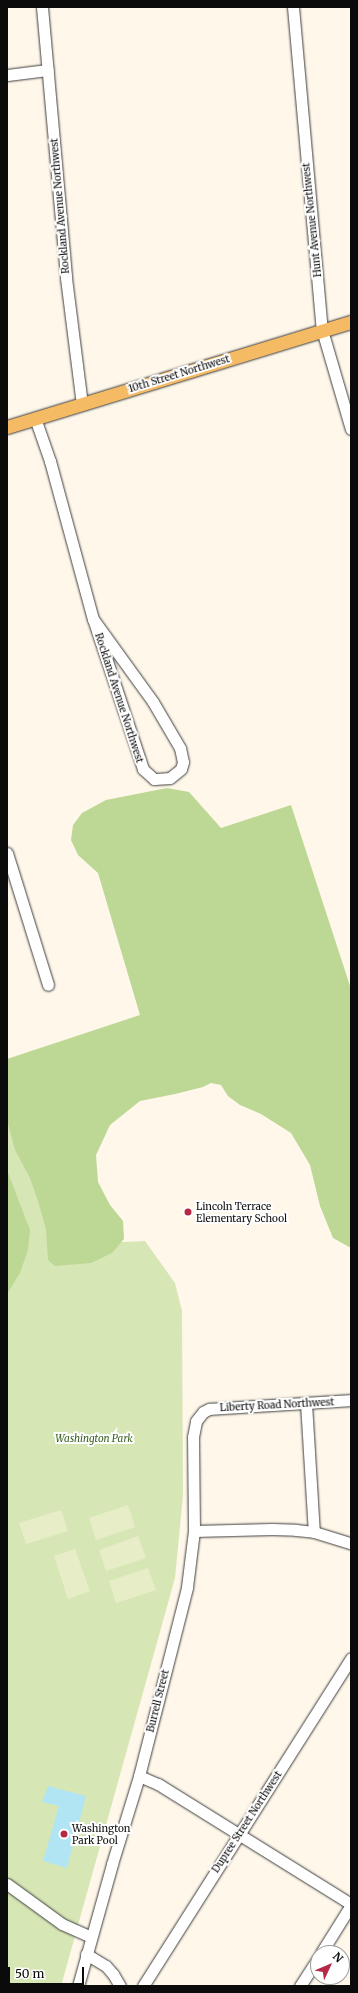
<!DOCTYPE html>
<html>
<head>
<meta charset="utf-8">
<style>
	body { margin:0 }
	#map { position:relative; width:358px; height:1993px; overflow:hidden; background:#fef7ea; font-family:Merriweather,serif }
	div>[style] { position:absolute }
	.green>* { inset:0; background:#d7e6b5 }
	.forest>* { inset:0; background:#bdd795 }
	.pitch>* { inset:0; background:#e7eec7 }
	.water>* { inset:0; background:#b1e5f3 }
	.roads { filter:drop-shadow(0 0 1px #3e3e3e) drop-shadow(0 0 1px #3e3e3e) }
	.minor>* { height:11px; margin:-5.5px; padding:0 5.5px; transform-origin:5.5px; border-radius:5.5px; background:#fff }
	.major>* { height:13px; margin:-6.5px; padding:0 6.5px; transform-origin:6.5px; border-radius:6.5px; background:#f4ba64 }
	.dots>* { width:11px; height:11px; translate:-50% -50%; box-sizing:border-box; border:2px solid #fff; border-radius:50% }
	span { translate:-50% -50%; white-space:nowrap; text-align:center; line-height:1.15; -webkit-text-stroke:4px #fff; paint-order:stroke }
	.street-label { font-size:10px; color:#0b0b0b }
	.poi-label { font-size:10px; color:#0b0b0b }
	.left { translate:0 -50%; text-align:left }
	.park-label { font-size:10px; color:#365f1f; font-style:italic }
	.frame { position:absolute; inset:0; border:8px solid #0b0b0b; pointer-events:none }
	.north { position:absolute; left:310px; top:1945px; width:40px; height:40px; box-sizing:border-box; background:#fff; border:1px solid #9d9d9d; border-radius:50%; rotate:46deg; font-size:11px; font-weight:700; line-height:16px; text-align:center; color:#0b0b0b }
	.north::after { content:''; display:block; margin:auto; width:14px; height:18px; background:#b52946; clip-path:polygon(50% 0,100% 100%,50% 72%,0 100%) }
	.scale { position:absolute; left:8px; top:1967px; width:76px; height:18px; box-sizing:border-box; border:2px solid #0b0b0b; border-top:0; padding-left:5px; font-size:12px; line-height:14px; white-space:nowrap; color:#0b0b0b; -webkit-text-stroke:3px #fff; paint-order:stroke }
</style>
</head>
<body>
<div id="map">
	<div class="green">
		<i style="clip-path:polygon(7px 1091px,56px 1245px,145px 1241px,175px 1283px,182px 1311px,183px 1495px,175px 1578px,61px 1986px,7px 1986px)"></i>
	</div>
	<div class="forest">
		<i style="clip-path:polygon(167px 788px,189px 792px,221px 828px,291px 805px,351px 989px,351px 1248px,333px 1238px,320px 1206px,310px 1165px,291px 1133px,261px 1114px,240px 1105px,228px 1096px,221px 1085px,211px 1083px,203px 1087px,175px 1094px,140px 1101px,110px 1125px,96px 1155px,98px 1182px,110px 1205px,123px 1221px,124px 1239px,112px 1253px,91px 1263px,55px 1266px,48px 1260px,46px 1229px,38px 1201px,30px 1178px,15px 1150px,7px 1120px,7px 1059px,140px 1015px,98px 873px,78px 855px,71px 840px,73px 825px,82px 813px,106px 800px)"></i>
		<i style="clip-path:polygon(7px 1170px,30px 1230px,28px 1250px,20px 1273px,7px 1294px)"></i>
	</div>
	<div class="pitch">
		<i style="clip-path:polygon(128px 1505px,135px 1527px,96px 1540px,89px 1518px)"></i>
		<i style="clip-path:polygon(61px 1510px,68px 1531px,26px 1544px,19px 1523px)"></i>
		<i style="clip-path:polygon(138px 1536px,146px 1558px,106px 1571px,99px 1550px)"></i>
		<i style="clip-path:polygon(75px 1549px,90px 1591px,68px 1599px,54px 1556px)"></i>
		<i style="clip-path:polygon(148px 1568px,156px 1590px,116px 1603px,109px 1581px)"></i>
	</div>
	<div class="water">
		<i style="clip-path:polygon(48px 1786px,86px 1796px,67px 1868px,43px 1861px,59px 1806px,42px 1802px)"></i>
	</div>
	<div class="roads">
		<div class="minor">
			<i style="left:42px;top:7px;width:272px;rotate:84.9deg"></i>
			<i style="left:66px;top:278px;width:127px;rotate:82.8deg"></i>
			<i style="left:293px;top:7px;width:324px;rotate:84.9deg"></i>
			<i style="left:322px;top:330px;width:103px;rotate:73.7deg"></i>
			<i style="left:7px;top:75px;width:41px;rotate:-7deg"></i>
			<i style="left:35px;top:418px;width:46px;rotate:70.8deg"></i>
			<i style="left:50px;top:461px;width:164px;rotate:74.8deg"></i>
			<i style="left:93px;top:619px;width:102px;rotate:54.1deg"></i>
			<i style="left:153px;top:702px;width:53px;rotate:59.6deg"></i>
			<i style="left:180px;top:748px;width:14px;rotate:78deg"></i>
			<i style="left:183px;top:762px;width:7px;rotate:106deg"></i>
			<i style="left:181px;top:769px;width:14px;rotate:141deg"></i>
			<i style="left:170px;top:778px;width:16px;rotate:176deg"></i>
			<i style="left:154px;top:779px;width:15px;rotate:-138deg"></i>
			<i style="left:143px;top:769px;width:158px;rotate:-108.4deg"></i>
			<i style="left:7px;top:853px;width:138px;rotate:72.7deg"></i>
			<i style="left:306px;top:1403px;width:129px;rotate:86.5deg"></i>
			<i style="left:194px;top:1531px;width:78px;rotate:-1.5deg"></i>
			<i style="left:272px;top:1529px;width:24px;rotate:2deg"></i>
			<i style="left:296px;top:1530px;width:18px;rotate:6deg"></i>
			<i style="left:314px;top:1532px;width:39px;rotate:17deg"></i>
			<i style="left:139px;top:1776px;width:21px;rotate:23deg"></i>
			<i style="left:158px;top:1784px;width:227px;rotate:31.9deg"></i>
			<i style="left:7px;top:1884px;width:68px;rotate:36deg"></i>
			<i style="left:62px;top:1924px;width:32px;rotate:24deg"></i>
			<i style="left:321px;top:1953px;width:57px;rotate:-58deg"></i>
			<i style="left:86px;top:1954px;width:23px;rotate:31deg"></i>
			<i style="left:106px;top:1966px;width:11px;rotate:49deg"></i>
			<i style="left:113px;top:1974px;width:14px;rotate:60deg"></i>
			<i style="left:78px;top:1986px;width:127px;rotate:-74.4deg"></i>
			<i style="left:112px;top:1864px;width:92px;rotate:-72.9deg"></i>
			<i style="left:139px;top:1776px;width:195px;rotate:-75.7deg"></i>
			<i style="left:187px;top:1587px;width:56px;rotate:-82.9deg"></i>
			<i style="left:194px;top:1531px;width:94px;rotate:-90.6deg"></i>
			<i style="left:193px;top:1437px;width:16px;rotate:-79deg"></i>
			<i style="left:196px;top:1421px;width:11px;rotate:-52deg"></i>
			<i style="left:203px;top:1412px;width:7px;rotate:-27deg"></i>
			<i style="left:209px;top:1409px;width:142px;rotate:-3.6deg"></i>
			<i style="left:143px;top:1986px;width:388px;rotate:-57.6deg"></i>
			<i style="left:300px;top:1986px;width:33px;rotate:-57deg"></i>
		</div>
		<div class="major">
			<i style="left:7px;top:427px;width:360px;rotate:-17deg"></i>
		</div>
	</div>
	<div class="dots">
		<i style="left:188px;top:1212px;background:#b52946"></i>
		<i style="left:64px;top:1834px;background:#b52946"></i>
	</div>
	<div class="street-label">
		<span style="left:60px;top:206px;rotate:-95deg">Rockland Avenue Northwest</span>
		<span style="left:312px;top:220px;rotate:-96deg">Hunt Avenue Northwest</span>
		<span style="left:179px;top:374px;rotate:-17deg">10th Street Northwest</span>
		<span style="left:119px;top:698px;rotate:72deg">Rockland Avenue Northwest</span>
		<span style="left:277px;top:1405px;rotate:-3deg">Liberty Road Northwest</span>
		<span style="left:158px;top:1701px;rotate:-76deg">Burrell Street</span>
		<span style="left:247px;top:1822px;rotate:-57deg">Dupree Street Northwest</span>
	</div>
	<div class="poi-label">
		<span class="left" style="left:196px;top:1212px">Lincoln Terrace<br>Elementary School</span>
		<span class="left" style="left:72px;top:1834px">Washington<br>Park Pool</span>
	</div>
	<div class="park-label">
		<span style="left:94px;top:1439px">Washington Park</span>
	</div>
	<div class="frame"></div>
	<div class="north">N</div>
	<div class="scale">50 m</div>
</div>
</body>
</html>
